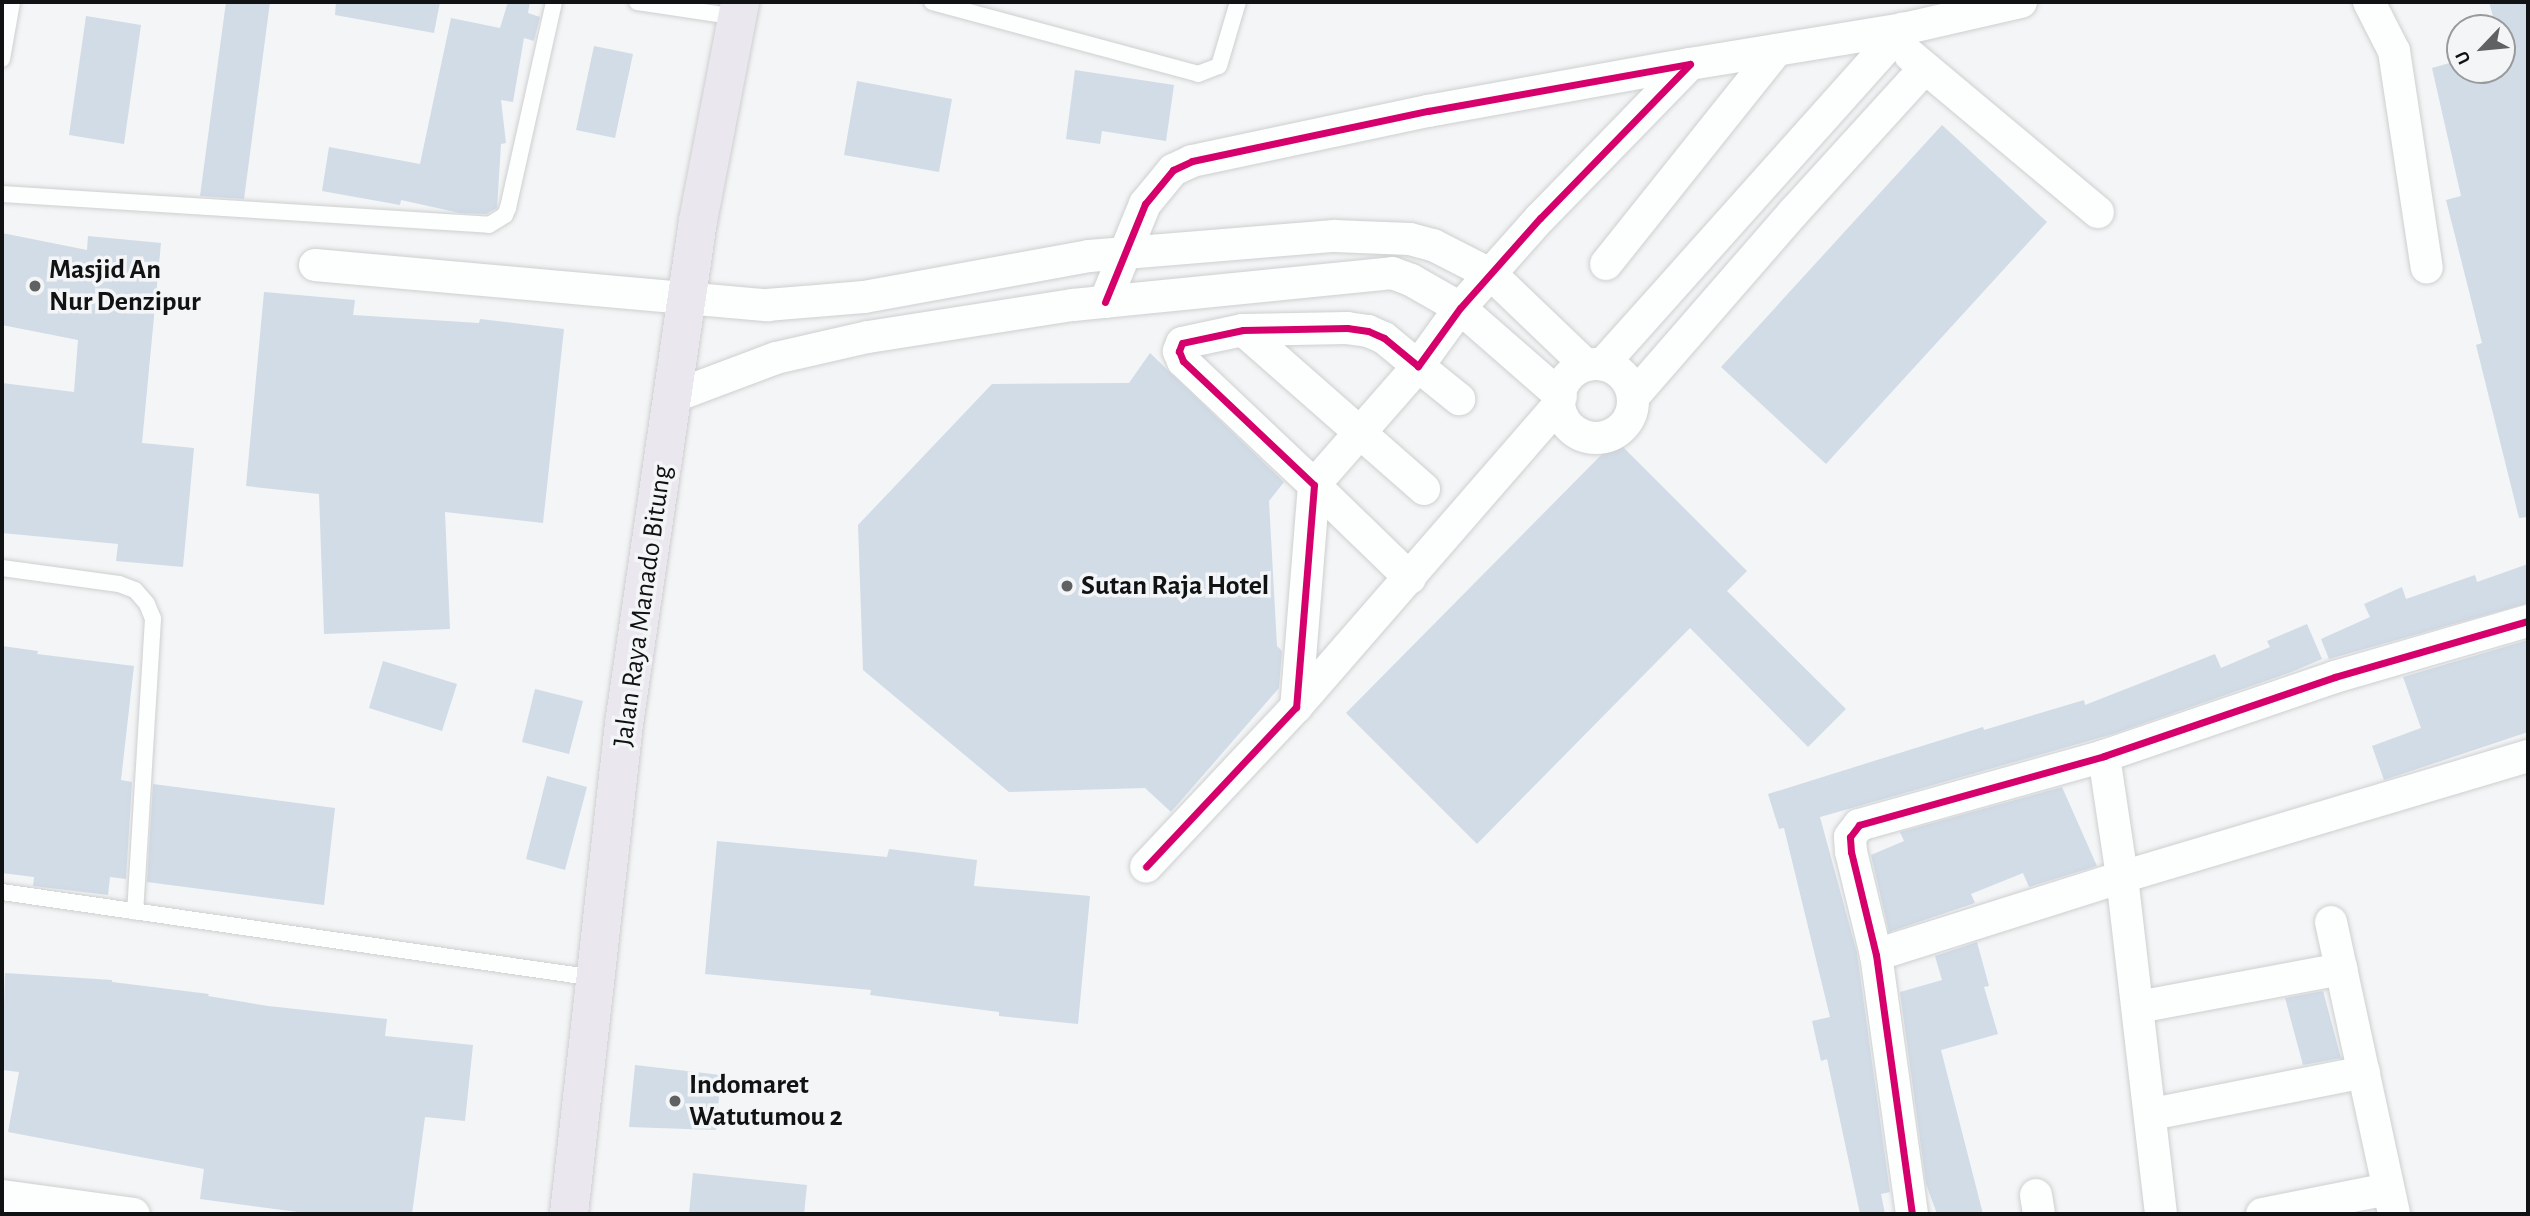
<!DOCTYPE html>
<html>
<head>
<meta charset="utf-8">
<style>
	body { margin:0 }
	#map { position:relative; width:2530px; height:1216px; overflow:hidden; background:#f4f5f6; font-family:"Alegreya Sans",sans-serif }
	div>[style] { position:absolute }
	.building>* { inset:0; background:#d1dce7 }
	.roads { filter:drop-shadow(0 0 2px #cecfd0) drop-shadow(0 0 2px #cecfd0) }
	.lane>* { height:16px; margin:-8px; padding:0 8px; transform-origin:8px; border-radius:8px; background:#fdfefe }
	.street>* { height:32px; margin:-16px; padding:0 16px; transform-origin:16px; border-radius:16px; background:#fdfefe }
	.street>.ring { margin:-16px; padding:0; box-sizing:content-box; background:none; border:32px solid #fdfefe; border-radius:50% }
	.highway>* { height:38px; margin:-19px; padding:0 19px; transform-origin:19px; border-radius:19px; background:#eae7ef }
	.cycleway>* { height:7px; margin:-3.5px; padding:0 3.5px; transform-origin:3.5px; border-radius:3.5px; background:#d6006c }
	.dots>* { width:19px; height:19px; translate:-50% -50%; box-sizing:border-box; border:4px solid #f3f5f7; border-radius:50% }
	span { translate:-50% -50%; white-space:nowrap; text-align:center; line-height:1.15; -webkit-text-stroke:7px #f3f5f7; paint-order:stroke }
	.poi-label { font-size:28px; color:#111213; font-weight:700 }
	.left { translate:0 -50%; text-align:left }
	.street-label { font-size:28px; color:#111213 }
	.frame { position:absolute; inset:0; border:4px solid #111213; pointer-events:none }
	.north { position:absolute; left:2446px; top:14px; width:70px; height:70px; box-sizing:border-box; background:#f3f5f7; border:2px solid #999a9c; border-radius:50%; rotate:244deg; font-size:19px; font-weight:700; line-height:28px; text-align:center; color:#111213 }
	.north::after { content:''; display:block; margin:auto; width:24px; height:32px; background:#606162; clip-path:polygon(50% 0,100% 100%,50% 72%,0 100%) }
</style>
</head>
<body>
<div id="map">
	<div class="building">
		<i style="clip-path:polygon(226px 2px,270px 2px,244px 199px,200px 196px)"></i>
		<i style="clip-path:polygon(336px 2px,440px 2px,434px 33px,335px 15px)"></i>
		<i style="clip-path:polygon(508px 2px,530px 2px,528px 13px,540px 17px,534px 41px,524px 38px,513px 102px,501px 100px,506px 143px,501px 144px,497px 208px,486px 214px,460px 213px,401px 200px,400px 205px,322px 191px,329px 147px,420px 164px,451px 18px,500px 28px)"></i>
		<i style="clip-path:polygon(2489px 2px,2528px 2px,2528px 517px,2519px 518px,2476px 345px,2482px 343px,2446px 200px,2461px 196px,2432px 68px,2460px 60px,2460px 70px,2502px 70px,2502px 28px,2496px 28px)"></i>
		<i style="clip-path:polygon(86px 16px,141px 25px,124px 144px,69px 135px)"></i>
		<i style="clip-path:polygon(594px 46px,633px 54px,615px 138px,576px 130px)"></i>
		<i style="clip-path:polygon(1075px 70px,1174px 85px,1166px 141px,1102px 131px,1100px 144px,1066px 139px)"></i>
		<i style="clip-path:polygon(857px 81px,952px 99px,939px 172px,844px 155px)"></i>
		<i style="clip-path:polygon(1942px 125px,2047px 222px,1826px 464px,1721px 367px)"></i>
		<i style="clip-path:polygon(2px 233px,87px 250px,88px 236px,161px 243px,142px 443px,194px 448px,183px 567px,116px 561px,118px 544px,2px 533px,2px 383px,74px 392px,78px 340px,2px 325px)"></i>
		<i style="clip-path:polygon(264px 292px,355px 300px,353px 315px,479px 323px,480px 319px,564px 329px,543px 523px,445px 512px,450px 629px,324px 634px,319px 494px,246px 486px)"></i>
		<i style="clip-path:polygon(1150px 353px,1284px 482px,1269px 501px,1277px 646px,1282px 651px,1279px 688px,1171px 812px,1145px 788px,1009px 792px,863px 670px,858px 525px,992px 384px,1129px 383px)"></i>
		<i style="clip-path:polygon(1616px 440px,1747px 571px,1727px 591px,1846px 709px,1808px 747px,1690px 628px,1477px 844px,1346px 713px)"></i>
		<i style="clip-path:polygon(2528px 564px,2528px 603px,2329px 659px,2321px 639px,2370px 617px,2364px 604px,2402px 587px,2406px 599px,2475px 575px,2477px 582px)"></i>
		<i style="clip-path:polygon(2307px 624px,2322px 659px,2289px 673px,2113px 734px,1820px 817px,1857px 953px,1890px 1192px,1881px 1194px,1885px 1214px,1860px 1214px,1827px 1059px,1821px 1061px,1812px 1021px,1830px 1017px,1784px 828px,1779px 829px,1768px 794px,1983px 727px,1984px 730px,2084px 700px,2085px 705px,2215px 654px,2221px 668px,2270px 647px,2267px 641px)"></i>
		<i style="clip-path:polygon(2528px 640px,2528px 732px,2384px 780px,2372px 746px,2421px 728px,2403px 677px)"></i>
		<i style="clip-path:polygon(2px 646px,38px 651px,37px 654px,134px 666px,121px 780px,132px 782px,126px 879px,110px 877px,108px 895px,33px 886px,34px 877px,2px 873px)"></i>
		<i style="clip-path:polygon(383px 661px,457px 684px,442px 731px,369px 708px)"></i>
		<i style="clip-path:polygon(535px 689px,583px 701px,569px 754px,522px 742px)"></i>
		<i style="clip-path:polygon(547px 776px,587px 787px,565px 870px,526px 859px)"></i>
		<i style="clip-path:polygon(153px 784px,335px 808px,324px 905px,147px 882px)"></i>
		<i style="clip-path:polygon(2062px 787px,2097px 866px,2029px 887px,2023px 873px,1971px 894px,1975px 903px,1889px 932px,1871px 855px,1904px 841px,1900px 832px)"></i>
		<i style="clip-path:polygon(717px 841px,887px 857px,889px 849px,977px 860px,974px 886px,1090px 896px,1078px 1024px,999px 1016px,999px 1012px,870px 995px,871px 990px,705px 974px)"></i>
		<i style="clip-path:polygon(1977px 942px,1989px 986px,1984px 987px,1998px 1034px,1941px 1050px,1983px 1214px,1937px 1214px,1926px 1184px,1900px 992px,1942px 980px,1935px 956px)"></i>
		<i style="clip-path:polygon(5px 973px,112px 980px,112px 982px,209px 994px,208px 996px,268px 1006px,387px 1019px,385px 1036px,473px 1045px,465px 1121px,425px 1117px,412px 1214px,313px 1214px,200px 1199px,204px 1169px,8px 1132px,19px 1072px,2px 1070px)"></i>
		<i style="clip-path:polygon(2323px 991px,2341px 1058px,2303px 1065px,2285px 998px)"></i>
		<i style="clip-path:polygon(635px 1065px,721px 1075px,716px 1130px,629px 1127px)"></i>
		<i style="clip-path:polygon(693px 1173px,807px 1185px,804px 1214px,689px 1214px)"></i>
	</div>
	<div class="roads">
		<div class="lane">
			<i style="left:637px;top:2px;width:101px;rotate:8.5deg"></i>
			<i style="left:932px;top:2px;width:276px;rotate:15.1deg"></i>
			<i style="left:1198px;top:74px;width:22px;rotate:-21deg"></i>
			<i style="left:1219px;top:66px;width:67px;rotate:-73.5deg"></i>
			<i style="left:2px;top:59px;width:58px;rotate:-80deg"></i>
			<i style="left:2px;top:194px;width:488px;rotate:3.6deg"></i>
			<i style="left:489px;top:225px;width:19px;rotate:-32deg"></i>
			<i style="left:505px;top:215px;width:8px;rotate:-67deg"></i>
			<i style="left:508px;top:208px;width:211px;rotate:-77.4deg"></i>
			<i style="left:2px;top:568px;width:118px;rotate:7.8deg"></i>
			<i style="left:119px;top:584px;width:17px;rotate:21deg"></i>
			<i style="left:135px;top:590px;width:18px;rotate:49deg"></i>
			<i style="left:147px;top:604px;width:16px;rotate:68deg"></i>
			<i style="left:153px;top:619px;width:293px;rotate:93.5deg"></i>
			<i style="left:2px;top:892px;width:599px;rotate:8.25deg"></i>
		</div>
		<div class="street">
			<i style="left:2369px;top:2px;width:55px;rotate:63deg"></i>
			<i style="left:2394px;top:51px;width:219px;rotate:81.4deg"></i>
			<i style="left:1910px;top:55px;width:245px;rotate:39.9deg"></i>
			<i style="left:1690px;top:64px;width:216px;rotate:-9.3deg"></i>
			<i style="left:1903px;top:29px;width:121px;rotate:-12.9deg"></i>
			<i style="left:1606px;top:264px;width:274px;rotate:-51.4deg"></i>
			<i style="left:315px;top:265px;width:454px;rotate:5.1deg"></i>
			<i style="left:767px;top:305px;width:97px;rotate:-4.7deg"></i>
			<i style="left:864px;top:297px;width:229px;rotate:-10.3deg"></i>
			<i style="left:1089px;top:256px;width:246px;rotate:-4.7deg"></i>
			<i style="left:1334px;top:236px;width:76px;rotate:2.3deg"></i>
			<i style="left:1410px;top:239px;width:24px;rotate:15deg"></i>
			<i style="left:1433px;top:245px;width:66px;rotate:27deg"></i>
			<i style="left:1492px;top:275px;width:130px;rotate:43.8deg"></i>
			<i style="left:1105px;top:302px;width:106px;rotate:-67.8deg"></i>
			<i style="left:1145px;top:204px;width:44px;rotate:-50.5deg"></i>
			<i style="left:1173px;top:170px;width:21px;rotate:-25deg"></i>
			<i style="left:1192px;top:161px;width:241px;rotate:-12deg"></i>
			<i style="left:1428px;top:111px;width:266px;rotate:-10.2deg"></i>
			<i style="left:1690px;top:64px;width:215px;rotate:134.2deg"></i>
			<i style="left:1540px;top:218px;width:120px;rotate:131.6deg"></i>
			<i style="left:1460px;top:308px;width:72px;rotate:125.9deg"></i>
			<i style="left:1418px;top:366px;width:44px;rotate:-140.5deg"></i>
			<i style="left:1384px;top:338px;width:17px;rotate:-156deg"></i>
			<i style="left:1368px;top:331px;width:21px;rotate:-172deg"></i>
			<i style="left:1347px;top:328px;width:104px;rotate:178.9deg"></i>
			<i style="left:1243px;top:330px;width:62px;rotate:168deg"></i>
			<i style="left:1182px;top:343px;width:9px;rotate:111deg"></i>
			<i style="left:1179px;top:351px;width:11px;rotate:68deg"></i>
			<i style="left:1183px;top:361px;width:180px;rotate:43.4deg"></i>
			<i style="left:1314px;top:485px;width:223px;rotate:94.6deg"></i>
			<i style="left:1296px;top:707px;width:219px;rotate:133.2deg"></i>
			<i style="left:1243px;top:330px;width:241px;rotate:41.3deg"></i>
			<i style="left:1603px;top:364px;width:450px;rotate:-48.2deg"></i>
			<i class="ring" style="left:1559px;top:364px;width:42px;height:42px"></i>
			<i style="left:675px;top:396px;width:108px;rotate:-20.6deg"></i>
			<i style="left:776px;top:358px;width:94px;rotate:-12.9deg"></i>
			<i style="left:868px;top:337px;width:207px;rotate:-8.9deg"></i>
			<i style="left:1073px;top:305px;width:321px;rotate:-5.7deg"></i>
			<i style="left:1392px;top:273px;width:20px;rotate:20deg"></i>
			<i style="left:1411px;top:280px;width:56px;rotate:29.7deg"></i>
			<i style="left:1460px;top:308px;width:134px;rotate:41.1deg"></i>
			<i style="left:1633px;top:397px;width:244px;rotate:-49deg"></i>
			<i style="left:1793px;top:213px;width:196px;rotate:-47.7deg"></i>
			<i style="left:1410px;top:578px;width:134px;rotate:-135.9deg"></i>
			<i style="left:1314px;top:485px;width:158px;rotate:-48.8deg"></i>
			<i style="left:1418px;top:366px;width:53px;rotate:38.8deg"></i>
			<i style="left:1296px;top:707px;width:401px;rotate:-49deg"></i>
			<i style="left:2104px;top:756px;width:122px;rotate:81.5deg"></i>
			<i style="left:2122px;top:877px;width:424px;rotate:-16.6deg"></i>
			<i style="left:2331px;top:922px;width:299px;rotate:77.8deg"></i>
			<i style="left:1876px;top:955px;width:258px;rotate:-17.6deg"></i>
			<i style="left:2122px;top:877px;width:339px;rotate:83.4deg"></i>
			<i style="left:2138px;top:1007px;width:207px;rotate:-10.6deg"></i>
			<i style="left:2152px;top:1114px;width:216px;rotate:-11.2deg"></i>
			<i style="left:2036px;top:1195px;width:19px;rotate:81deg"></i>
			<i style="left:2px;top:1196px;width:133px;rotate:7.8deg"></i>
			<i style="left:1912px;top:1214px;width:261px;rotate:-97.9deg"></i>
			<i style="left:1876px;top:955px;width:106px;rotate:-103.6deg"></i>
			<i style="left:1851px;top:852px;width:15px;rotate:-94deg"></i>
			<i style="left:1850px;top:837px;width:15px;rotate:-53deg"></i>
			<i style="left:1859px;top:825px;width:255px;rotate:-15.7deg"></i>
			<i style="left:2104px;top:756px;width:244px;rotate:-18.9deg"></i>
			<i style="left:2335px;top:677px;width:201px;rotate:-16.2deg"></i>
			<i style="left:2262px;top:1214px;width:128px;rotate:-11.2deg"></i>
		</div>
		<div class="highway">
			<i style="left:569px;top:1214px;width:493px;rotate:-83.6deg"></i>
			<i style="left:624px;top:724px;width:508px;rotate:-81.63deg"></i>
			<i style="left:698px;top:221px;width:223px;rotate:-79.1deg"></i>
		</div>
	</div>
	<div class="cycleway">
		<i style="left:1105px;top:302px;width:106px;rotate:-67.8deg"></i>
		<i style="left:1145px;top:204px;width:44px;rotate:-50.5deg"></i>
		<i style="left:1173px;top:170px;width:21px;rotate:-25deg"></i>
		<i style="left:1192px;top:161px;width:241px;rotate:-12deg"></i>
		<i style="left:1428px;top:111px;width:266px;rotate:-10.2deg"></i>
		<i style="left:1690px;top:64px;width:215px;rotate:134.2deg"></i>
		<i style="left:1540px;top:218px;width:120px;rotate:131.6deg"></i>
		<i style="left:1460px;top:308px;width:72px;rotate:125.9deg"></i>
		<i style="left:1418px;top:366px;width:44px;rotate:-140.5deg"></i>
		<i style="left:1384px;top:338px;width:17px;rotate:-156deg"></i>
		<i style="left:1368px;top:331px;width:21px;rotate:-172deg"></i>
		<i style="left:1347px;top:328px;width:104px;rotate:178.9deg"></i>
		<i style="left:1243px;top:330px;width:62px;rotate:168deg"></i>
		<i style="left:1182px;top:343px;width:9px;rotate:111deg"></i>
		<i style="left:1179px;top:351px;width:11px;rotate:68deg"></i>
		<i style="left:1183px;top:361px;width:180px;rotate:43.4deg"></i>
		<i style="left:1314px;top:485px;width:223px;rotate:94.6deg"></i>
		<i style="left:1296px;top:707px;width:219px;rotate:133.2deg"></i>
		<i style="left:1912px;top:1214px;width:261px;rotate:-97.9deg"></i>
		<i style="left:1876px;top:955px;width:106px;rotate:-103.6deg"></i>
		<i style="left:1851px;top:852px;width:15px;rotate:-94deg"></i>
		<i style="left:1850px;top:837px;width:15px;rotate:-53deg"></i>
		<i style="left:1859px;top:825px;width:255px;rotate:-15.7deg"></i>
		<i style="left:2104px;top:756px;width:244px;rotate:-18.9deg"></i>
		<i style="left:2335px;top:677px;width:201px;rotate:-16.2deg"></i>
	</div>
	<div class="dots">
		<i style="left:35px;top:286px;background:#606162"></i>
		<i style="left:1067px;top:586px;background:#606162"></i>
		<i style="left:675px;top:1101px;background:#606162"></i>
	</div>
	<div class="poi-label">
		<span class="left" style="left:49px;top:286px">Masjid An<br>Nur Denzipur</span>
		<span class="left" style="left:1081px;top:586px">Sutan Raja Hotel</span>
		<span class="left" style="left:689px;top:1101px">Indomaret<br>Watutumou 2</span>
	</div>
	<div class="street-label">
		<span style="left:643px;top:606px;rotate:-82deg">Jalan Raya Manado Bitung</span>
	</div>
	<div class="frame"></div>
	<div class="north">U</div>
</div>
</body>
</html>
